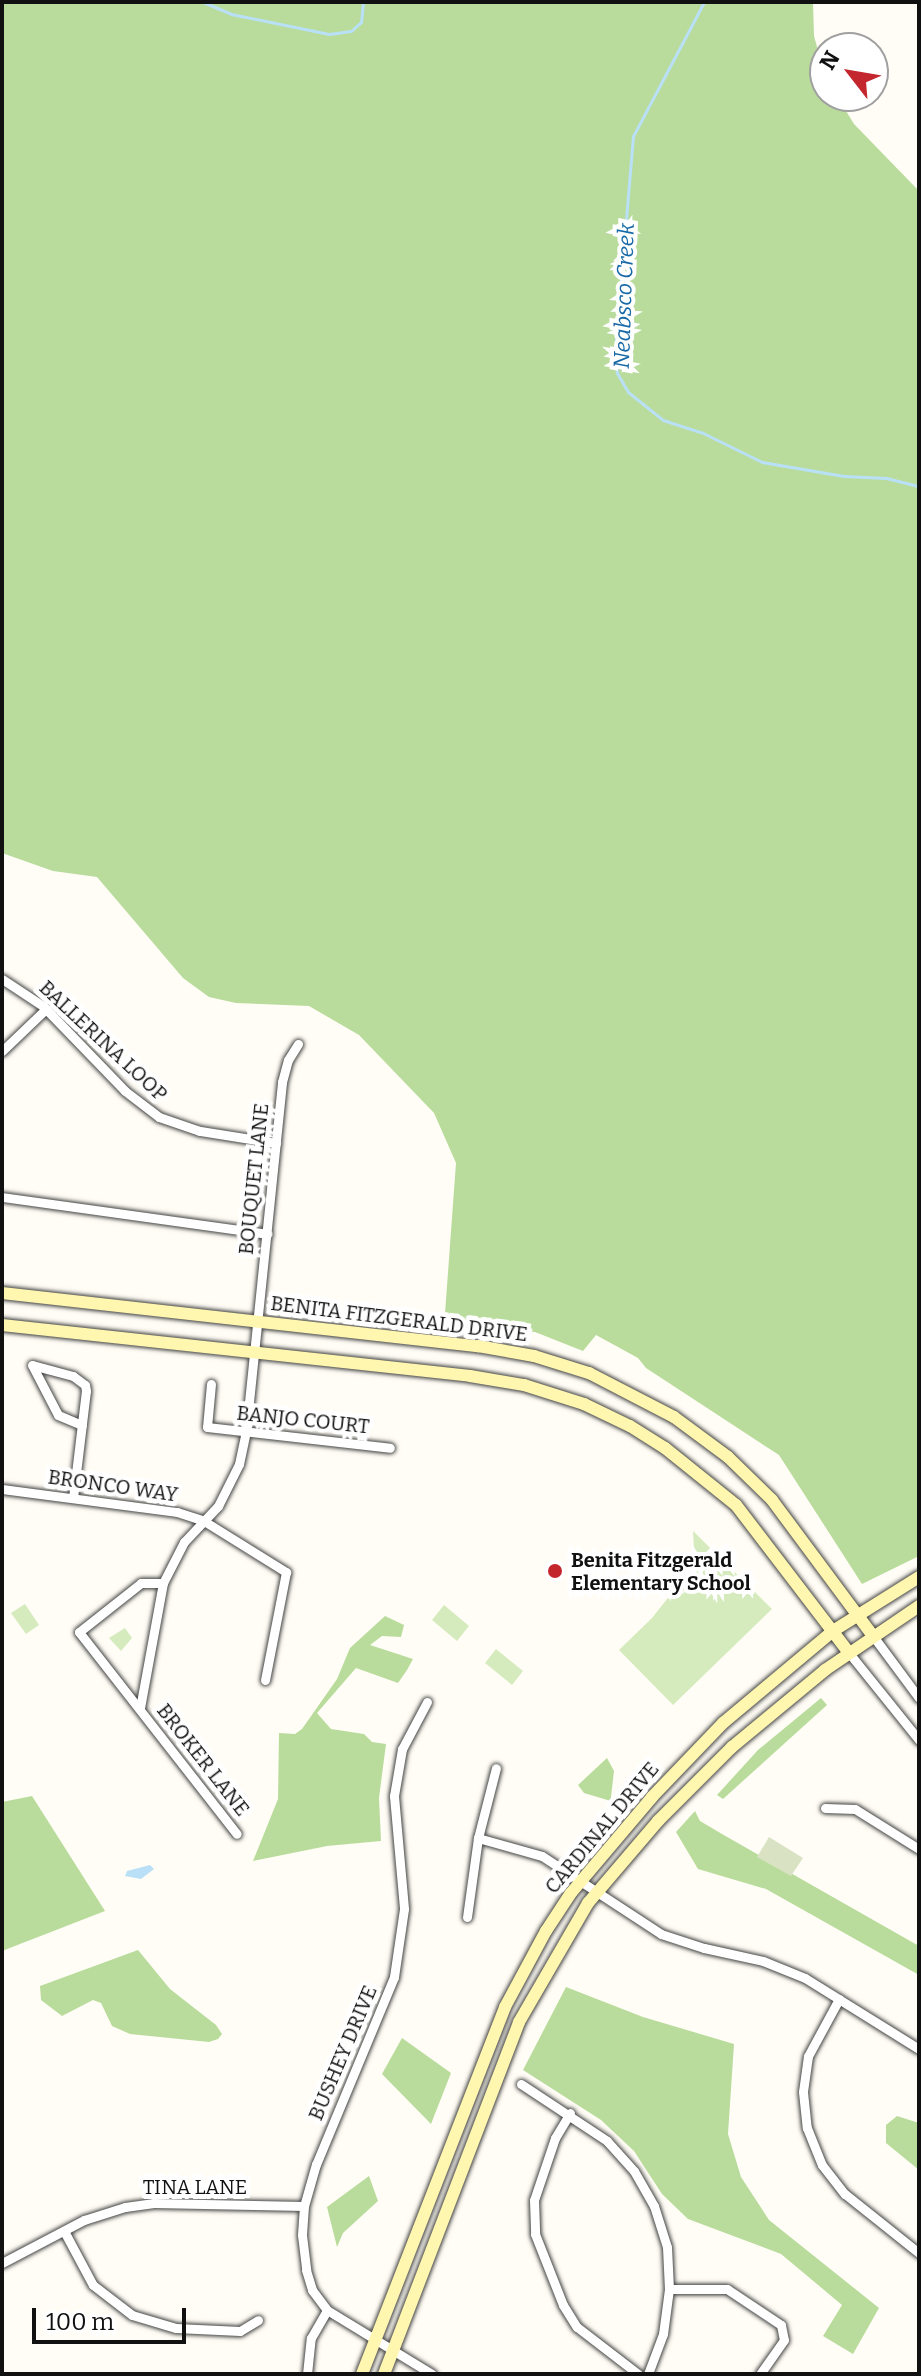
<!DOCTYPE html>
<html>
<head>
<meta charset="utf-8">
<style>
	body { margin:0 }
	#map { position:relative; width:921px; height:2376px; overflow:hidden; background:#fffdf5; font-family:Bitter,serif }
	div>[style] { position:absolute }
	.green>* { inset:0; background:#d5ebbd }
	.forest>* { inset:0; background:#b9dc9c }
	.cemetery>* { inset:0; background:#d9e3c4 }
	.water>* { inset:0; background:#b9e0f7 }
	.stream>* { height:3px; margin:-1.5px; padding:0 1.5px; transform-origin:1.5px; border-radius:1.5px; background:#b9e0f7 }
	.roads { filter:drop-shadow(0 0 2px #444) drop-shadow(0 0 2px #444) }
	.minor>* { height:9px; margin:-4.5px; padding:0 4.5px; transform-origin:4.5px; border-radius:4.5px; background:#fff }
	.secondary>* { height:12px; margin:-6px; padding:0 6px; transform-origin:6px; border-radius:6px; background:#fff6b0 }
	.dots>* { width:22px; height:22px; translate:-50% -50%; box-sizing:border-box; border:4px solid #fff; border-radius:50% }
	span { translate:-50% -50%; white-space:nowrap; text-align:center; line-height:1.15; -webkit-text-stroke:8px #fff; paint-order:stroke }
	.street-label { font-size:20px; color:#111 }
	.poi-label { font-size:20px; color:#111; font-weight:700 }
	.left { translate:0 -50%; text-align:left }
	.water-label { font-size:22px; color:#1768a6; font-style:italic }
	.frame { position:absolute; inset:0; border:4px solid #111; pointer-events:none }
	.north { position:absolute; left:809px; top:32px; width:80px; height:80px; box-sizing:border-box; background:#fff; border:2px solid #a0a0a0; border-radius:50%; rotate:301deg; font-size:22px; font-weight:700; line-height:32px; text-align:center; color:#111 }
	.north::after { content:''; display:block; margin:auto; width:28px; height:36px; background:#c4262e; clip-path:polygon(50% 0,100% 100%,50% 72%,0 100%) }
	.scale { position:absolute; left:32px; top:2308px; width:154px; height:36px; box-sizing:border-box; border:4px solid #111; border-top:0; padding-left:10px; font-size:24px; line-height:28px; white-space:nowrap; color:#111; -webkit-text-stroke:6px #fff; paint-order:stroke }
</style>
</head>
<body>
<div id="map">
	<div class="green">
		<i style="clip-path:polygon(693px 1531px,772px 1609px,673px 1705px,619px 1650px,652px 1618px,690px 1570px,686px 1565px,694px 1550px)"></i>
		<i style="clip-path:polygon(25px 1604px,39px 1625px,26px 1634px,11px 1613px)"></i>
		<i style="clip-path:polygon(444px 1605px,469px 1626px,457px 1641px,432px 1620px)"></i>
		<i style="clip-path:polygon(125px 1628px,132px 1638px,121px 1651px,109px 1638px)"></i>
		<i style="clip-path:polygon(496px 1649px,523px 1671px,512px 1685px,485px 1663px)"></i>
	</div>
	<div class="forest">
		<i style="clip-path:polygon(2px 2px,813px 2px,814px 36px,825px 76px,825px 96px,837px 96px,854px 124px,919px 191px,919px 1556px,862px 1584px,779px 1455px,646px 1368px,638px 1358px,596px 1335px,583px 1351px,535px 1332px,444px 1327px,456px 1163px,434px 1113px,359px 1035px,309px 1006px,236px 1003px,209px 997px,183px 978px,97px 877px,53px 871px,2px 853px)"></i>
		<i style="clip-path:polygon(385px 1616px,404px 1625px,401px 1637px,382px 1636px,370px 1645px,413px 1659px,407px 1670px,398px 1683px,356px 1668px,317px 1713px,331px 1729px,364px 1734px,372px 1742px,386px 1744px,379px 1798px,381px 1841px,327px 1846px,253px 1861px,278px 1799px,279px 1733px,295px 1734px,302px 1729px,337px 1679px,350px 1648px)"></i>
		<i style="clip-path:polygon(821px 1698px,827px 1705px,723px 1799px,717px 1795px,758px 1750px)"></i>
		<i style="clip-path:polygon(607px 1758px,614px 1771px,611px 1797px,614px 1802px,584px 1793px,578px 1785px)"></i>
		<i style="clip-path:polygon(32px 1796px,105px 1911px,2px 1951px,2px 1802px)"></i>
		<i style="clip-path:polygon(695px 1811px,700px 1821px,722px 1834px,919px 1946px,919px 1975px,766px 1889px,698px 1869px,676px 1832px)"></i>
		<i style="clip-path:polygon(138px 1950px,170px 1989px,216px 2025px,222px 2034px,218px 2039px,209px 2042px,130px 2034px,112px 2026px,101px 2003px,93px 2000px,62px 2016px,41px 2000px,40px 1986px)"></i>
		<i style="clip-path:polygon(566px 1987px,643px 2017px,734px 2044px,728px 2134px,741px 2177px,769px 2220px,879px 2308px,853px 2354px,823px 2336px,842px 2305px,781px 2254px,688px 2219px,662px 2194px,634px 2151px,601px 2120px,523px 2070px)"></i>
		<i style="clip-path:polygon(402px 2038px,451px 2073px,431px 2124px,382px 2074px)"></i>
		<i style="clip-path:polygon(897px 2116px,919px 2123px,919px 2170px,886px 2143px,886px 2125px)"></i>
		<i style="clip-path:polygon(369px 2176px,378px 2201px,343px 2233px,337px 2247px,327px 2207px)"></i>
	</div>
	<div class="cemetery">
		<i style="clip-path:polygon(769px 1837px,803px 1858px,791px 1876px,757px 1857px)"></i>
	</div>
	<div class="water">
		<i style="clip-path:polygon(150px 1865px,154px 1869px,141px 1879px,125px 1876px,127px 1871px)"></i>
	</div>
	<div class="stream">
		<i style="left:203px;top:2px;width:30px;rotate:23deg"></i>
		<i style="left:231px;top:14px;width:100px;rotate:11.5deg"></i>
		<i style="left:329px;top:34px;width:22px;rotate:-8deg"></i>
		<i style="left:351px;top:31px;width:13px;rotate:-42deg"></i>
		<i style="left:361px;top:22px;width:20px;rotate:-84deg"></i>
		<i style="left:704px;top:2px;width:152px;rotate:117.9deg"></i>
		<i style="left:633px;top:136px;width:217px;rotate:94.8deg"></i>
		<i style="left:615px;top:352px;width:21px;rotate:85deg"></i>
		<i style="left:617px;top:373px;width:22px;rotate:60deg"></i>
		<i style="left:628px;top:392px;width:45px;rotate:38.7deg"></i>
		<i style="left:663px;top:420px;width:40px;rotate:18deg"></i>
		<i style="left:701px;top:432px;width:68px;rotate:26.2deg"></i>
		<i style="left:762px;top:462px;width:83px;rotate:9.7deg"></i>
		<i style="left:844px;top:476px;width:42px;rotate:2.7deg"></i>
		<i style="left:886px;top:478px;width:34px;rotate:14deg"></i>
	</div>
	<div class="roads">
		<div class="minor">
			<i style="left:2px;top:979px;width:49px;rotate:33.4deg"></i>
			<i style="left:43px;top:1006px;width:118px;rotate:46deg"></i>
			<i style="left:125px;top:1091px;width:43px;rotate:37.4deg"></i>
			<i style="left:159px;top:1117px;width:43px;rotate:18.9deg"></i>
			<i style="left:200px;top:1131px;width:77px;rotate:9deg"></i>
			<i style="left:2px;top:1051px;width:61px;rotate:-43.7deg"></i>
			<i style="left:2px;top:1197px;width:268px;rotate:7.9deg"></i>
			<i style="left:211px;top:1384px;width:43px;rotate:95.3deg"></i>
			<i style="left:207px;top:1427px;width:184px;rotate:6.5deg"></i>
			<i style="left:2px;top:1489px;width:177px;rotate:7.5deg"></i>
			<i style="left:177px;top:1512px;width:28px;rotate:18deg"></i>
			<i style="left:204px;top:1521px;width:97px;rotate:31.9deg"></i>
			<i style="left:286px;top:1572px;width:110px;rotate:101deg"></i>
			<i style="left:73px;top:1498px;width:108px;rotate:-83.1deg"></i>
			<i style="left:86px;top:1391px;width:6px;rotate:-99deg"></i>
			<i style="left:85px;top:1385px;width:15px;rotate:-143deg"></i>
			<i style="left:73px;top:1376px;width:42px;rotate:-165deg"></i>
			<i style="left:32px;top:1365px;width:56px;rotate:62.5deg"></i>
			<i style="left:58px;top:1415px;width:26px;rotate:23deg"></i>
			<i style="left:163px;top:1583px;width:22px;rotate:180deg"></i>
			<i style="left:141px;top:1583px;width:79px;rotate:141.7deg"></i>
			<i style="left:79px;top:1632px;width:256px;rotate:52deg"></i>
			<i style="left:873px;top:1636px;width:77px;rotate:53.4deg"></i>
			<i style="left:849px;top:1653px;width:112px;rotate:51.2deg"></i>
			<i style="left:427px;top:1702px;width:53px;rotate:118deg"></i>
			<i style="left:402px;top:1749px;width:48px;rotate:99.7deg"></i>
			<i style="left:394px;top:1796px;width:113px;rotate:84.9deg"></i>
			<i style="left:404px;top:1909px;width:69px;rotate:98.4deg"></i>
			<i style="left:394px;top:1977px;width:203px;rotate:112.6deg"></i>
			<i style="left:316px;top:2164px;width:44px;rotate:105.9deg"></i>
			<i style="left:304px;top:2206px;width:29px;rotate:94deg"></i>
			<i style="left:302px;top:2235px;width:35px;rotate:83deg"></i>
			<i style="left:306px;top:2270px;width:21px;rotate:73deg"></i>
			<i style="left:312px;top:2290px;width:25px;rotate:53deg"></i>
			<i style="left:327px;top:2310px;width:123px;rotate:31.4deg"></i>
			<i style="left:140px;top:1708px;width:127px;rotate:-79.6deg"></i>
			<i style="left:163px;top:1583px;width:46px;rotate:-62.9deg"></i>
			<i style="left:184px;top:1542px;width:50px;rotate:-46.6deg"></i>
			<i style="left:218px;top:1506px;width:47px;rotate:-63.4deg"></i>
			<i style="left:239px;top:1464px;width:34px;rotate:-78deg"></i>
			<i style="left:246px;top:1431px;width:351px;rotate:-84.1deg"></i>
			<i style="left:282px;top:1082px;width:23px;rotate:-75deg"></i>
			<i style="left:288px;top:1060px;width:19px;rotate:-58deg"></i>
			<i style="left:825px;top:1808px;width:30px;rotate:2deg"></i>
			<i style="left:855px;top:1809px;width:75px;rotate:32deg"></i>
			<i style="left:478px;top:1838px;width:66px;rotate:15.7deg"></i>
			<i style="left:542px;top:1856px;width:142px;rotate:33.2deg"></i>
			<i style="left:661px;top:1934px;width:45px;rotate:18deg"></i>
			<i style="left:704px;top:1948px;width:60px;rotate:12.4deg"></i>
			<i style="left:763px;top:1961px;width:45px;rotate:22deg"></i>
			<i style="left:805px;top:1978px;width:134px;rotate:31.9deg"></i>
			<i style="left:467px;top:1917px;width:80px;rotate:-82.1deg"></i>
			<i style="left:478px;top:1838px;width:72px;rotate:-75.6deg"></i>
			<i style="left:839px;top:1999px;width:65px;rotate:118.5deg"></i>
			<i style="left:808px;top:2056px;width:36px;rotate:98deg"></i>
			<i style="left:803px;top:2092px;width:36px;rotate:84deg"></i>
			<i style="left:807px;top:2128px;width:40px;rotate:68deg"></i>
			<i style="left:822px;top:2165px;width:37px;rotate:52deg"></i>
			<i style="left:845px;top:2194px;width:95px;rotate:38.6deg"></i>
			<i style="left:521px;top:2084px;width:103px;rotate:33.5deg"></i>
			<i style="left:607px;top:2141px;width:40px;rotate:48deg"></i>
			<i style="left:634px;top:2171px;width:40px;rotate:60.3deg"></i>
			<i style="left:654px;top:2206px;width:43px;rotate:72.4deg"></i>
			<i style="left:667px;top:2247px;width:42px;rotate:87.3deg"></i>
			<i style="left:669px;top:2289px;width:45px;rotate:97.6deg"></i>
			<i style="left:663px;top:2334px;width:43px;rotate:110.6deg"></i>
			<i style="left:570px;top:2113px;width:29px;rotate:121deg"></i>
			<i style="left:555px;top:2138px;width:65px;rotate:108.7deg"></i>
			<i style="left:534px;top:2200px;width:34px;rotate:88deg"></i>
			<i style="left:535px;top:2234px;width:76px;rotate:68.5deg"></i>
			<i style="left:563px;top:2305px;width:26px;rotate:58deg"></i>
			<i style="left:577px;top:2327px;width:77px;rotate:37.6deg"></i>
			<i style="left:64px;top:2231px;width:61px;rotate:61.8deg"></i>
			<i style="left:93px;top:2285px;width:49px;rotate:37.6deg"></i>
			<i style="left:132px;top:2315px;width:46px;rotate:16.5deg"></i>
			<i style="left:176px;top:2328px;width:64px;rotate:2.7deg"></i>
			<i style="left:240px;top:2331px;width:21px;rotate:-31deg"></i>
			<i style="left:2px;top:2263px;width:93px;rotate:-27.7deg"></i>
			<i style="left:84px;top:2220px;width:43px;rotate:-17.6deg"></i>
			<i style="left:125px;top:2207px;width:29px;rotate:-8deg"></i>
			<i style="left:154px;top:2203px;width:150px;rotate:1.1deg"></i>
			<i style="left:669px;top:2289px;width:58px"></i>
			<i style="left:727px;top:2289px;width:65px;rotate:33.7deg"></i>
			<i style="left:781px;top:2325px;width:15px;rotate:79deg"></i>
			<i style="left:784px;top:2340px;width:42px;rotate:125.2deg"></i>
			<i style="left:307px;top:2374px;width:36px;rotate:-84deg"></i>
			<i style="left:311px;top:2338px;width:32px;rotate:-60deg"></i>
		</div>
		<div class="secondary">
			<i style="left:2px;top:1293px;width:479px;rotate:6.4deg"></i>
			<i style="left:478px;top:1346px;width:57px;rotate:10.1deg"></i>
			<i style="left:534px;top:1356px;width:58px;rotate:17.2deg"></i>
			<i style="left:589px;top:1373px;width:96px;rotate:27.4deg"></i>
			<i style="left:674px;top:1417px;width:67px;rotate:36.5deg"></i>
			<i style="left:728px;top:1457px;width:62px;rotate:44.3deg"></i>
			<i style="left:772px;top:1500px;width:169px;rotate:53.4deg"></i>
			<i style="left:2px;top:1325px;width:471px;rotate:6.2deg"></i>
			<i style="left:470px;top:1376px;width:55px;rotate:9.5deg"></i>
			<i style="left:524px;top:1385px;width:63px;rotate:17.6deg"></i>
			<i style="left:584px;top:1404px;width:51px;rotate:25.6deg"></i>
			<i style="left:630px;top:1426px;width:41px;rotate:32.2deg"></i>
			<i style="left:665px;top:1448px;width:91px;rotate:38.8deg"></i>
			<i style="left:736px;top:1505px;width:186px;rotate:52.6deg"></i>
			<i style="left:362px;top:2374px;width:394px;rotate:-68.7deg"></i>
			<i style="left:505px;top:2007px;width:86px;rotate:-61.7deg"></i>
			<i style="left:546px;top:1931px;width:45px;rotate:-56.7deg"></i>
			<i style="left:571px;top:1893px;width:126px;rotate:-49.8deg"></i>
			<i style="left:652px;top:1797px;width:103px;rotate:-46.2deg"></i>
			<i style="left:723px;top:1723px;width:143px;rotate:-39.9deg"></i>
			<i style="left:833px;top:1631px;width:102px;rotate:-32.1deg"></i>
			<i style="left:384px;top:2374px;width:377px;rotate:-69deg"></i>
			<i style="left:519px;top:2022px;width:138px;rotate:-59.9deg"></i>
			<i style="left:588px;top:1903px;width:108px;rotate:-49.5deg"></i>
			<i style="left:658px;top:1821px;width:105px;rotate:-45deg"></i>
			<i style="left:732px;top:1747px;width:121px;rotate:-39.6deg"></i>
			<i style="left:825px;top:1670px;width:114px;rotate:-34.2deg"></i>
		</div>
	</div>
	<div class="dots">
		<i style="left:555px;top:1571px;background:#c4262e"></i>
	</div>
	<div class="street-label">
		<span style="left:103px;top:1041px;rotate:43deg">BALLERINA LOOP</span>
		<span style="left:254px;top:1179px;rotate:-84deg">BOUQUET LANE</span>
		<span style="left:399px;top:1319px;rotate:7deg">BENITA FITZGERALD DRIVE</span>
		<span style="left:303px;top:1420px;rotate:6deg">BANJO COURT</span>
		<span style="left:113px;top:1486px;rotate:8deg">BRONCO WAY</span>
		<span style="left:203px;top:1760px;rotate:52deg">BROKER LANE</span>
		<span style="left:602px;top:1828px;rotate:-50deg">CARDINAL DRIVE</span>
		<span style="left:343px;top:2053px;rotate:-67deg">BUSHEY DRIVE</span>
		<span style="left:195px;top:2187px">TINA LANE</span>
	</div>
	<div class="poi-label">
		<span class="left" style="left:571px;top:1572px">Benita Fitzgerald<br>Elementary School</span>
	</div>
	<div class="water-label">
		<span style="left:624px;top:296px;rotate:-88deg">Neabsco Creek</span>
	</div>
	<div class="frame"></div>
	<div class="north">N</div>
	<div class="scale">100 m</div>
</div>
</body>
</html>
